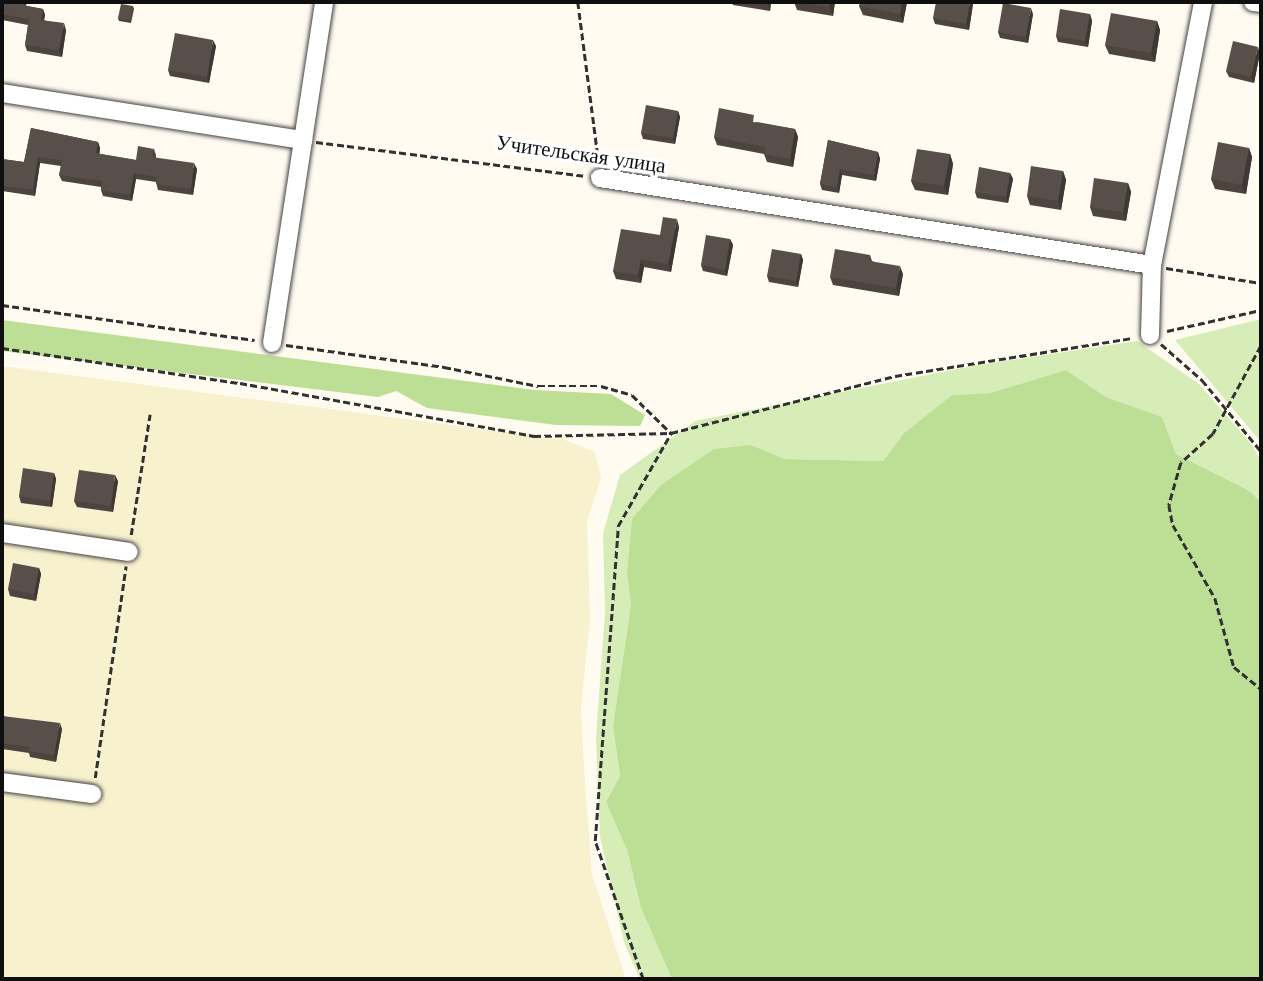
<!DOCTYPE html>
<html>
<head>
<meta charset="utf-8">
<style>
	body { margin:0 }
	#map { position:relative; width:1263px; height:981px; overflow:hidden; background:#fffbf1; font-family:"Libre Baskerville",serif }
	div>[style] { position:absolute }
	.farmland>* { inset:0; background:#f8f1ce }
	.green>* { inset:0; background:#d7edb7 }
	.forest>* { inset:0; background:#bcdf95 }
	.path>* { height:2.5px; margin-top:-1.25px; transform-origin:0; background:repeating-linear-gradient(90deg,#313131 0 7px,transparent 0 10.5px) }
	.roads { filter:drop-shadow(0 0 2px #424242) drop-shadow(0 0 2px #424242) }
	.minor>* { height:18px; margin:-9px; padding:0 9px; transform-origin:9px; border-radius:9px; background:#fff }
	.wall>* { inset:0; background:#4d4440 }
	.shaded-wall>* { inset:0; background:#3e3734 }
	.building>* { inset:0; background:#594f4a }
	span { translate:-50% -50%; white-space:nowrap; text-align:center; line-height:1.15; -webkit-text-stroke:7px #fff; paint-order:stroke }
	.street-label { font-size:21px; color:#0f0f0f }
	.frame { position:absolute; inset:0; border:4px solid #0f0f0f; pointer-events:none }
</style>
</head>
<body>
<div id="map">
	<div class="farmland">
		<i style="clip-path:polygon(2px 366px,565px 440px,595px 452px,601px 478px,587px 521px,590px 620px,581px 709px,585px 783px,592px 874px,626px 979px,2px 979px)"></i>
	</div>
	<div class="green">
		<i style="clip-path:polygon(1261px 319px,1261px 442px,1175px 340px)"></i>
		<i style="clip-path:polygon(1137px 341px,1199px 384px,1253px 446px,1261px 462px,1261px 502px,1248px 490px,1176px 454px,1162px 417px,1106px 397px,1066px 370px,990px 393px,952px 395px,904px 433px,883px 461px,785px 459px,751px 445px,627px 575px,631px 604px,613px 726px,620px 776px,606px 802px,627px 850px,641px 908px,672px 979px,640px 979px,624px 942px,600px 837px,596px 738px,605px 611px,603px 533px,620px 475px,695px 421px,972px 366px)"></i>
	</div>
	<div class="forest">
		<i style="clip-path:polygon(2px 320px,534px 390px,611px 394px,645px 415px,640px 426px,556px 425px,427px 408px,396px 391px,378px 397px,2px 351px)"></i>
		<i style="clip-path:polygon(1066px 370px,1106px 397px,1162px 417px,1176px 454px,1248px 490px,1261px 502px,1261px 979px,672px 979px,641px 908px,627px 850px,606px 802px,620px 776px,613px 726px,631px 604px,627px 575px,632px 519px,661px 485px,714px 449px,751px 445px,785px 459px,883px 461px,904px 433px,952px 395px,990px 393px)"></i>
	</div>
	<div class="path">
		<i style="left:578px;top:2px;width:162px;rotate:82.6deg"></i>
		<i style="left:316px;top:142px;width:270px;rotate:7.2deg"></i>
		<i style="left:1166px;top:268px;width:96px;rotate:9deg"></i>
		<i style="left:2px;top:305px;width:255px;rotate:7.9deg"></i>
		<i style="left:1167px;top:331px;width:96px;rotate:-12.6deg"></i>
		<i style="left:1161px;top:344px;width:55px;rotate:41.3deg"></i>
		<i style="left:1202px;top:380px;width:92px;rotate:50.3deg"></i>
		<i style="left:286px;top:345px;width:160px;rotate:7.9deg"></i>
		<i style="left:444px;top:367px;width:96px;rotate:11.4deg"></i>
		<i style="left:538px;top:386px;width:63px"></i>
		<i style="left:601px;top:386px;width:32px;rotate:16deg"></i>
		<i style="left:632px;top:395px;width:54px;rotate:44.3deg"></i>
		<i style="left:1261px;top:346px;width:100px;rotate:118.6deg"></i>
		<i style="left:1213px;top:434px;width:43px;rotate:137.8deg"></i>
		<i style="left:1181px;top:463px;width:44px;rotate:105.9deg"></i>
		<i style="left:1169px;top:505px;width:20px;rotate:79deg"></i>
		<i style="left:1173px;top:525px;width:84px;rotate:60.1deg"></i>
		<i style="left:1215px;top:598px;width:72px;rotate:74.6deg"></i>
		<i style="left:1234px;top:667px;width:35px;rotate:39deg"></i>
		<i style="left:2px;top:348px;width:241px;rotate:8.4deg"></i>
		<i style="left:240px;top:383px;width:299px;rotate:10.2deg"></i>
		<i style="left:534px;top:436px;width:137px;rotate:-1.3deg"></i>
		<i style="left:131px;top:535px;width:122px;rotate:-81.1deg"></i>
		<i style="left:95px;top:778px;width:214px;rotate:-81.7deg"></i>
		<i style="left:643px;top:979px;width:146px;rotate:-109.2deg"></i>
		<i style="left:595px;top:841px;width:316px;rotate:-85.8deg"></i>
		<i style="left:618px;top:526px;width:107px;rotate:-60.3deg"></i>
		<i style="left:671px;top:433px;width:231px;rotate:-14.3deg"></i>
		<i style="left:895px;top:376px;width:241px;rotate:-9.1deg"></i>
	</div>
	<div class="roads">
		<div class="minor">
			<i style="left:1253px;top:2px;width:8px;rotate:7deg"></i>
			<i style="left:2px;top:93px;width:305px;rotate:8.9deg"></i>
			<i style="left:600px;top:178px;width:559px;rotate:8.96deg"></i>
			<i style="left:1150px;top:335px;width:70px;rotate:-88.4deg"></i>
			<i style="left:1152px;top:265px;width:268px;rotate:-79deg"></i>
			<i style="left:272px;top:343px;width:345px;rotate:-81.3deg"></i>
			<i style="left:2px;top:533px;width:128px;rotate:8.5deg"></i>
			<i style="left:2px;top:782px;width:91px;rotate:7.6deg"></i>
		</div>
	</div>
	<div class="wall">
		<i style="clip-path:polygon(2px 2px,27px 2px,26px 6px,43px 9px,45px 15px,44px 20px,66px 30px,62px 57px,27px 51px,25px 45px,28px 25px,2px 20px)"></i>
		<i style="clip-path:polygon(732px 2px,771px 2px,770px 11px,733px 5px)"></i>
		<i style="clip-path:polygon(794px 2px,835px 2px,833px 16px,797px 10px)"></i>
		<i style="clip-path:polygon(907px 2px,903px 23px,863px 15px,859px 6px)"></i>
		<i style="clip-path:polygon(973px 4px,969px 30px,935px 24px,933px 18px)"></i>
		<i style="clip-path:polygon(133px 6px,134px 9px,131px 23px,119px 21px,118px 18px)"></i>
		<i style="clip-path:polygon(1033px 14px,1028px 43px,1000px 38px,998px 32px)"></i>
		<i style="clip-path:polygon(1090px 14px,1092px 21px,1088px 47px,1058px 42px,1056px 36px)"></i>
		<i style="clip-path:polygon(1157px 21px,1160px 30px,1155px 62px,1109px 54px,1105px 45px)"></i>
		<i style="clip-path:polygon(216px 46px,209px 83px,170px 76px,168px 70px)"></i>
		<i style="clip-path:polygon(1260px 53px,1254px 83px,1229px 77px,1226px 71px)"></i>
		<i style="clip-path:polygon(678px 111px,680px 117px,675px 144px,643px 139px,641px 133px)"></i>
		<i style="clip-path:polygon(757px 122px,795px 129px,798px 137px,793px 167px,767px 162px,764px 154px,717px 145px,714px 137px)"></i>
		<i style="clip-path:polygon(31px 128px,98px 142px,100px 148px,99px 154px,136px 160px,154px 149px,156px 155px,156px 158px,197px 169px,193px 195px,158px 190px,156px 182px,136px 179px,132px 201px,103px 196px,101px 190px,101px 187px,62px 181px,59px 175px,61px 166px,40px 163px,35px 196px,2px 191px,2px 159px,24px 162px)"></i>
		<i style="clip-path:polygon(828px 140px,878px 152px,880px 159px,876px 181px,842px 175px,839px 193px,822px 190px,820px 184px)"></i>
		<i style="clip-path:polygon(1249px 148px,1252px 157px,1246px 194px,1215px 189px,1211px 179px)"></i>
		<i style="clip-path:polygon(950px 154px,953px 164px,948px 195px,915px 190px,911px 181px)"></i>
		<i style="clip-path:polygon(1063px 171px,1066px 180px,1061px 210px,1030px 205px,1027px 196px)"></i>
		<i style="clip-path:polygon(1010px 173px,1013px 179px,1008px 203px,977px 198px,975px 192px)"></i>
		<i style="clip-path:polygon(1128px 183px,1131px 192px,1126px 221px,1093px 216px,1090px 207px)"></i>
		<i style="clip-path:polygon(679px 227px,671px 272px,644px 267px,641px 283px,616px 279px,613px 271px,660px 235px)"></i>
		<i style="clip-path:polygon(730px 239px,733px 245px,727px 276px,703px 271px,701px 265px)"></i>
		<i style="clip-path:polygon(801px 254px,803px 260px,798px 287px,769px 282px,767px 276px)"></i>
		<i style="clip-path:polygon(870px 255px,872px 261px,903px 274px,899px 296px,833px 285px,830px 277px)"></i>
		<i style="clip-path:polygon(54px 473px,56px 479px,52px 507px,21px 503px,19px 496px)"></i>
		<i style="clip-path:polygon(118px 481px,113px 512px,77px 507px,74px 501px)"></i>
		<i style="clip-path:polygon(39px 568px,41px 574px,36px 601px,10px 596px,8px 589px)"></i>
		<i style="clip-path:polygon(2px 716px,62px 729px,56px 762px,30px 757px,29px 753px,2px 749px)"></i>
	</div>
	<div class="shaded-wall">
		<i style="clip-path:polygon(766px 2px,771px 2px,770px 11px)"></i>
		<i style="clip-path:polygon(830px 2px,835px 2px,833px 16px,829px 7px)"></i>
		<i style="clip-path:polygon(902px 2px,907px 2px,903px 23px,900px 14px)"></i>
		<i style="clip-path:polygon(970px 2px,972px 2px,973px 4px,969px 30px,966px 24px)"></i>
		<i style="clip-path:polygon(1031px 8px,1033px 14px,1028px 43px,1026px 37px)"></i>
		<i style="clip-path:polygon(43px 9px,45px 15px,43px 26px,41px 20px)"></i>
		<i style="clip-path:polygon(1090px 14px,1092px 21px,1088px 47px,1085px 41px)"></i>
		<i style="clip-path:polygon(1157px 21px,1160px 30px,1155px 62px,1151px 53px)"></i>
		<i style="clip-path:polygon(64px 23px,66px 30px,62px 57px,59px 50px)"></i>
		<i style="clip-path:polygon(213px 40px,216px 46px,209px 83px,207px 77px)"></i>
		<i style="clip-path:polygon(1258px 47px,1260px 53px,1254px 83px,1251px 77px)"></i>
		<i style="clip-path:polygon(678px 111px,680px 117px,675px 144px,673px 138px)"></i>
		<i style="clip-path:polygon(795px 129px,798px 137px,793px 167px,790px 159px)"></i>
		<i style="clip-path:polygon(98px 142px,100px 148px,99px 159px,96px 153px)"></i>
		<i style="clip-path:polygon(1249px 148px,1252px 157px,1246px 194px,1242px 185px)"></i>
		<i style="clip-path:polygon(878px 152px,880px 159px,876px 181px,874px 175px)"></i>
		<i style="clip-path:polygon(950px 154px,953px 164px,948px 195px,944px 186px)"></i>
		<i style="clip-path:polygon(38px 157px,40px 163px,35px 196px,33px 190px)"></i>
		<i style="clip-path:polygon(194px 163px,197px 169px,193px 195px,191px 189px)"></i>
		<i style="clip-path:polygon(840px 169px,842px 175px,839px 193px,837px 187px)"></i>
		<i style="clip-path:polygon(1063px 171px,1066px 180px,1061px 210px,1058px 201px)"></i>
		<i style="clip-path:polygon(134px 173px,136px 179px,132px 201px,130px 195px)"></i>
		<i style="clip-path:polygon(1010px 173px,1013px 179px,1008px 203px,1006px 197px)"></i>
		<i style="clip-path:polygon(1128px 183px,1131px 192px,1126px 221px,1123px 212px)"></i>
		<i style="clip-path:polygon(677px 219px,679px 227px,671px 272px,668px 264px)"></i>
		<i style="clip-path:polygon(730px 239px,733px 245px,727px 276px,725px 270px)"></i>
		<i style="clip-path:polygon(801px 254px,803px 260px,798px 287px,796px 281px)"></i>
		<i style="clip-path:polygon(641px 259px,644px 267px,641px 283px,638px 275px)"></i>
		<i style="clip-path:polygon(900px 266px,903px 274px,899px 296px,896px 288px)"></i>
		<i style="clip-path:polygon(54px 473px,56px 479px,52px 507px,50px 501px)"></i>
		<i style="clip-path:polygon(115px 475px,118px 481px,113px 512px,111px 506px)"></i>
		<i style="clip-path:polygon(39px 568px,41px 574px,36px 601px,34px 594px)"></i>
		<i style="clip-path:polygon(60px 723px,62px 729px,56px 762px,54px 755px)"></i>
	</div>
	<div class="building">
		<i style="clip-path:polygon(2px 2px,24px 2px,23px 5px,43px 9px,41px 20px,64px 23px,59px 50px,25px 45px,29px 19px,2px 14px)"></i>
		<i style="clip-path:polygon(799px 2px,830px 2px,829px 7px)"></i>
		<i style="clip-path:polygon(860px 2px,902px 2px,900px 14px,859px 6px)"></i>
		<i style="clip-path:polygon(936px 2px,970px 2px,966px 24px,933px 18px)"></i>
		<i style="clip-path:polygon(1003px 3px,1031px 8px,1026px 37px,998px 32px)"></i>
		<i style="clip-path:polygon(121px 4px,133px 6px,130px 20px,118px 18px)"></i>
		<i style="clip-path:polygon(1060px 9px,1090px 14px,1085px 41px,1056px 36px)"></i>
		<i style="clip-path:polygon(1111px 13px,1157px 21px,1151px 53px,1105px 45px)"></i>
		<i style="clip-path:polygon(175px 33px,213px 40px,207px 77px,168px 70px)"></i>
		<i style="clip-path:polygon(1233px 41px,1258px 47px,1251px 77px,1226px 71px)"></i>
		<i style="clip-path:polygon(646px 105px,678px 111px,673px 138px,641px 133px)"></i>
		<i style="clip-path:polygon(719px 108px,754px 115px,753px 122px,795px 129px,790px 159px,764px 154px,765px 147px,714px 137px)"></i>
		<i style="clip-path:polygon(31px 128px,98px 142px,96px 153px,136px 160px,138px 146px,154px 149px,152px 157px,194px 163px,191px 189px,156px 184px,157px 177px,134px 173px,130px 195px,101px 190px,102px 181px,59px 175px,62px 160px,38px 157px,33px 190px,2px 186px,2px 159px,24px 162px)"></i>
		<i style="clip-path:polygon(828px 140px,878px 152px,874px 175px,840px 169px,837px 187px,820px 184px)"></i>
		<i style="clip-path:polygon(1218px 142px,1249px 148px,1242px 185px,1211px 179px)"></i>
		<i style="clip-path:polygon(917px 149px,950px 154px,944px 186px,911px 181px)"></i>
		<i style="clip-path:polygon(1031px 166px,1063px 171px,1058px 201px,1027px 196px)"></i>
		<i style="clip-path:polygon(979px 167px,1010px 173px,1006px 197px,975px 192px)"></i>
		<i style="clip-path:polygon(1094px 178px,1128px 183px,1123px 212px,1090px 207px)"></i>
		<i style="clip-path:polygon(663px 217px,677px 219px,668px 264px,641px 259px,638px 275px,613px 271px,621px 229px,660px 235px)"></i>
		<i style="clip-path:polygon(706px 235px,730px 239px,725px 270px,701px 265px)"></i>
		<i style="clip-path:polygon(772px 249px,801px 254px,796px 281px,767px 276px)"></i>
		<i style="clip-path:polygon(835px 249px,870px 255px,869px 261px,900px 266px,896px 288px,830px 277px)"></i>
		<i style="clip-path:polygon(23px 468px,54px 473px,50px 501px,19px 496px)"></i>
		<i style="clip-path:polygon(79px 470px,115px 475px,111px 506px,74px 501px)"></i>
		<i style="clip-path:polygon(13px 563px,39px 568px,34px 594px,8px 589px)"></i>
		<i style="clip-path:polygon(2px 716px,60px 723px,54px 755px,28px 751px,29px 747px,2px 743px)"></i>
	</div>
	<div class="street-label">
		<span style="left:581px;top:154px;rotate:8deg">Учительская улица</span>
	</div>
	<div class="frame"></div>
</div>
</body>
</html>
